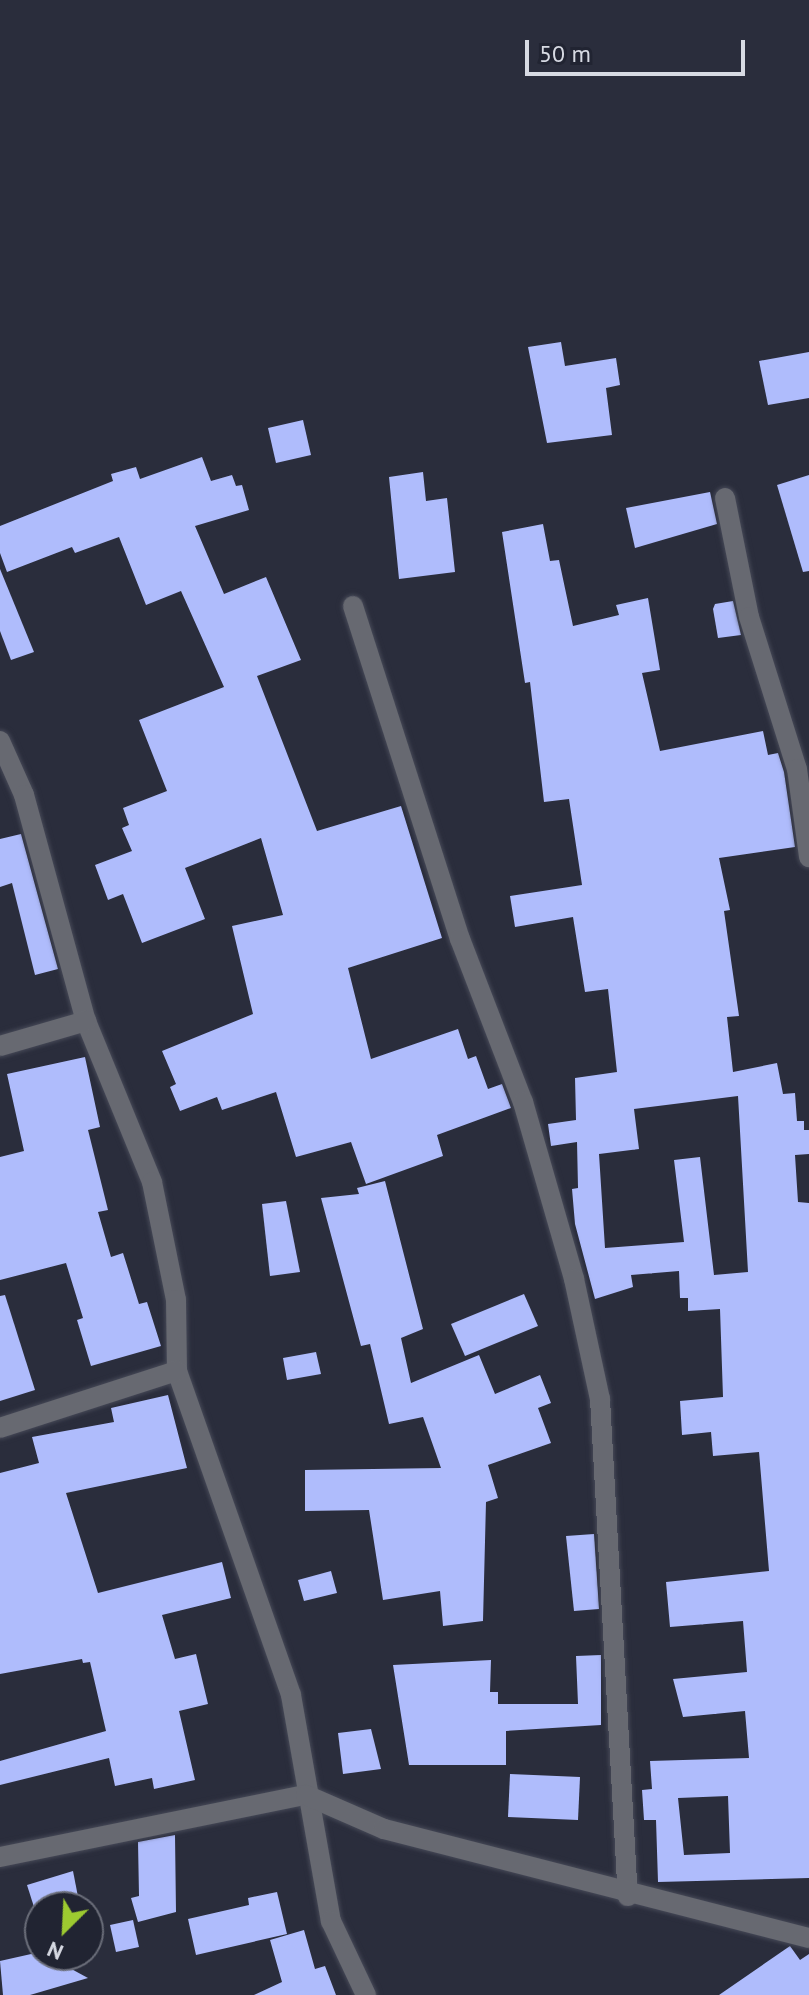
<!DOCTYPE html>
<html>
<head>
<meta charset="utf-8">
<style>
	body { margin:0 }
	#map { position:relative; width:809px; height:1995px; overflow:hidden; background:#2a2d3c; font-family:"PT Sans",sans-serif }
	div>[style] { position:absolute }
	.building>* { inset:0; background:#afbcfc }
	.roads { filter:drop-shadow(0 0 2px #464957) drop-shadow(0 0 2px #464957) }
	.minor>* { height:20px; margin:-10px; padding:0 10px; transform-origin:10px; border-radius:10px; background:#676971 }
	span { translate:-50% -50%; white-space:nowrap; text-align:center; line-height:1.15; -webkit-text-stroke:8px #212432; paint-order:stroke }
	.north { position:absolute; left:24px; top:1891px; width:80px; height:80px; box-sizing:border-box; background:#212432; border:2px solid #6a6d79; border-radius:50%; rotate:204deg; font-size:22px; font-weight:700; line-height:32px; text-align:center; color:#d7dae3 }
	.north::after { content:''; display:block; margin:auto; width:28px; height:36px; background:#9dca30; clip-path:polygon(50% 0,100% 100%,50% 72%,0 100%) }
	.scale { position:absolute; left:525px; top:40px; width:220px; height:36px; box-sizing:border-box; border:4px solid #d7dae3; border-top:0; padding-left:10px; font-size:24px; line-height:28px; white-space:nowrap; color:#d7dae3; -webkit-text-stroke:6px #212432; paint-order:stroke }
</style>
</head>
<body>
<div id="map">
	<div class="building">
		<i style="clip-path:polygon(561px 342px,565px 366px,616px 358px,620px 385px,606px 388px,612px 435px,547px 443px,528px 347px)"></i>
		<i style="clip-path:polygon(809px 352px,809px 398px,768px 405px,759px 361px)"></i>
		<i style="clip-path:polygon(303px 420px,311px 455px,276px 463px,268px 428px)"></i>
		<i style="clip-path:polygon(202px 457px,211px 481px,232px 475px,236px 486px,242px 485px,249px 510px,195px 526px,224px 594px,266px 577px,301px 660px,257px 676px,317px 831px,401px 806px,442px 938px,348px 968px,371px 1059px,458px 1029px,468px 1059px,476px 1056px,488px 1089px,502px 1084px,511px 1108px,437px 1135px,443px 1156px,366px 1184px,351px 1142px,296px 1157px,276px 1092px,222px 1110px,217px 1097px,180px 1111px,170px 1087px,176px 1084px,162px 1051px,253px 1014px,232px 926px,283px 915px,261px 838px,185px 868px,205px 919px,142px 943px,123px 894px,108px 900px,95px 865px,132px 851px,122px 828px,129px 825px,123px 808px,167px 791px,139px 720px,224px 687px,181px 591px,146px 605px,119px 537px,75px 553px,72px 547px,7px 572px,0 553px,0 526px,113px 481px,111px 474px,136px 467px,140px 479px)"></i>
		<i style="clip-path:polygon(423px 472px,426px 501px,447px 498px,455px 572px,399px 579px,389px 477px)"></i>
		<i style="clip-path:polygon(809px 475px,809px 571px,803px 572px,777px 485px)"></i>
		<i style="clip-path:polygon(710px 492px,717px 524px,635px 548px,626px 508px)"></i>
		<i style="clip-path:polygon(evenodd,543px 524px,550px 561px,559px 560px,573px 626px,619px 615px,616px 605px,648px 598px,660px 670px,642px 673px,660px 751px,763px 731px,768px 755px,778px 753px,784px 772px,795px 847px,719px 858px,730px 910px,724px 911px,739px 1016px,727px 1017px,733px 1072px,777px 1063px,783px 1094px,795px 1093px,797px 1121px,804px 1121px,804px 1130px,809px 1130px,809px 1154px,795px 1155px,798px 1202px,809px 1203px,809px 1878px,658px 1882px,656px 1820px,644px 1820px,642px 1790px,652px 1789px,650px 1761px,749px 1758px,745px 1711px,683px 1717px,673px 1679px,747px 1672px,743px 1621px,670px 1627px,666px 1582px,769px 1571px,759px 1452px,713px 1456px,711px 1432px,682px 1435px,680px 1401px,723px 1397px,720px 1309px,688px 1311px,688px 1298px,680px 1298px,679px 1271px,631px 1275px,633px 1287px,595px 1299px,575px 1224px,572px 1189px,578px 1188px,577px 1142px,551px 1146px,548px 1124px,576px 1120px,575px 1078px,617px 1072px,608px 989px,585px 992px,573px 917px,515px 927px,510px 896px,582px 885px,569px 799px,544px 802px,530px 682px,525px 683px,502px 532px,543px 524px,738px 1096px,748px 1272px,714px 1275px,700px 1157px,674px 1160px,684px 1242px,605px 1248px,599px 1154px,639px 1149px,634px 1109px,738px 1096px,543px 524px,728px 1796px,730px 1853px,684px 1855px,678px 1798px,728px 1796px)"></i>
		<i style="clip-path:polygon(0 569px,34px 652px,11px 660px,0 631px)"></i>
		<i style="clip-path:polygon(733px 601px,741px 635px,718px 638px,713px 609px,715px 604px)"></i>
		<i style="clip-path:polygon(21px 834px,58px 969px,35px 975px,12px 883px,0 887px,0 839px)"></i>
		<i style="clip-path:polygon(85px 1057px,100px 1127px,88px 1130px,108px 1210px,98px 1212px,111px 1257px,123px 1253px,139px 1304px,147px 1302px,161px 1346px,91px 1366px,77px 1320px,83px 1318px,66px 1263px,0 1280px,0 1157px,24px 1151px,7px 1074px)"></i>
		<i style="clip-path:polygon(385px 1181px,423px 1329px,401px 1338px,411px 1383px,479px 1355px,495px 1394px,540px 1375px,551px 1403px,538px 1408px,551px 1443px,488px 1465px,498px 1498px,486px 1502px,483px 1621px,443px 1626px,440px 1591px,383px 1600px,369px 1510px,305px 1511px,305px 1470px,441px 1468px,423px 1417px,389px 1424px,370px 1344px,361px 1346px,321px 1198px,359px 1194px,357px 1188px)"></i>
		<i style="clip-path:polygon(286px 1201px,300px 1272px,270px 1276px,262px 1204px)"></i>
		<i style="clip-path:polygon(524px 1294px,538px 1326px,465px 1356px,451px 1324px)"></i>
		<i style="clip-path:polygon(5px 1295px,35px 1390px,0 1401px,0 1296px)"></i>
		<i style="clip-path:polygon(316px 1352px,321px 1374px,287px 1380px,283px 1358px)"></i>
		<i style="clip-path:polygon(168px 1395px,187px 1468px,66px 1493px,98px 1593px,222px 1562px,231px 1598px,162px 1615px,175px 1659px,196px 1654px,208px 1704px,179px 1711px,195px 1780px,154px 1789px,152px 1778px,115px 1786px,109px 1758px,0 1785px,0 1761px,106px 1731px,90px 1662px,83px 1663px,82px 1659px,0 1674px,0 1473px,39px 1463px,32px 1437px,114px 1422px,111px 1408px)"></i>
		<i style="clip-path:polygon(594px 1534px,599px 1609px,574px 1611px,566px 1536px)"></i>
		<i style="clip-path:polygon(331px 1571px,337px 1593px,304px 1601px,298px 1580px)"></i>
		<i style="clip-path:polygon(601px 1655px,601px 1725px,506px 1731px,506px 1765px,409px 1765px,393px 1665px,491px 1660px,490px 1692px,498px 1692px,498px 1704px,578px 1704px,576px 1656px)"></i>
		<i style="clip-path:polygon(371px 1729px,381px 1769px,343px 1774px,338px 1733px)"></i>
		<i style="clip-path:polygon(510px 1774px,580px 1777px,578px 1820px,508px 1817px)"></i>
		<i style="clip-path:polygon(175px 1835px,176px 1912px,138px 1922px,131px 1898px,139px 1896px,138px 1842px)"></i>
		<i style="clip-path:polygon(73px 1871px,80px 1907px,34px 1907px,27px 1885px)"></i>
		<i style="clip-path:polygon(277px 1892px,287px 1934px,196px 1955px,188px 1919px,249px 1905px,248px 1898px)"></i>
		<i style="clip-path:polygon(133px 1920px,139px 1947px,116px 1952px,110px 1925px)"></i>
		<i style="clip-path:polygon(304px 1930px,315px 1969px,325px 1966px,336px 1995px,254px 1995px,282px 1982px,270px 1940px)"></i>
		<i style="clip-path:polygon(790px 1946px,800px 1960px,809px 1954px,809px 1995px,719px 1995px)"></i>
		<i style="clip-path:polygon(40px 1952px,88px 1978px,30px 1995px,3px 1995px,0 1961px)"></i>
	</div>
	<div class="roads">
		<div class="minor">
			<i style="left:725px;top:498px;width:121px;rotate:78.6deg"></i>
			<i style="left:749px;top:617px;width:159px;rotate:72.5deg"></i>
			<i style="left:797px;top:769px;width:89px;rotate:82.2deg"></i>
			<i style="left:353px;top:606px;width:350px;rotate:72.2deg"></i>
			<i style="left:460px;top:939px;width:175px;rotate:68.9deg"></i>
			<i style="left:523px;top:1102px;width:184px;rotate:73.9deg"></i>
			<i style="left:574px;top:1279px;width:123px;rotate:77.8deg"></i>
			<i style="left:600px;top:1399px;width:498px;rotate:86.8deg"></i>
			<i style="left:0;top:741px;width:59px;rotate:66deg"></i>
			<i style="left:24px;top:795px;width:234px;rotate:74.7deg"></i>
			<i style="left:86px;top:1021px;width:174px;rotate:67.7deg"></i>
			<i style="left:152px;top:1182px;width:120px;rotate:78.5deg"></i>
			<i style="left:176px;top:1300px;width:71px;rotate:89.2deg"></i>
			<i style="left:177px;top:1371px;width:343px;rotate:70.6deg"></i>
			<i style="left:291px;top:1695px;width:230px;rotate:80deg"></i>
			<i style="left:331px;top:1921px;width:82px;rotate:64.7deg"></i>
			<i style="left:0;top:1046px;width:90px;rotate:-16.2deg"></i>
			<i style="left:0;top:1428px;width:186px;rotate:-17.9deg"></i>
			<i style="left:0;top:1857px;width:312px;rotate:-11.5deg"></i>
			<i style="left:306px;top:1795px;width:85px;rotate:23.6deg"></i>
			<i style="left:384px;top:1829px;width:439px;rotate:14.4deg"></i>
		</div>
	</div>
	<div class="north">N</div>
	<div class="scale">50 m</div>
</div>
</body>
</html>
